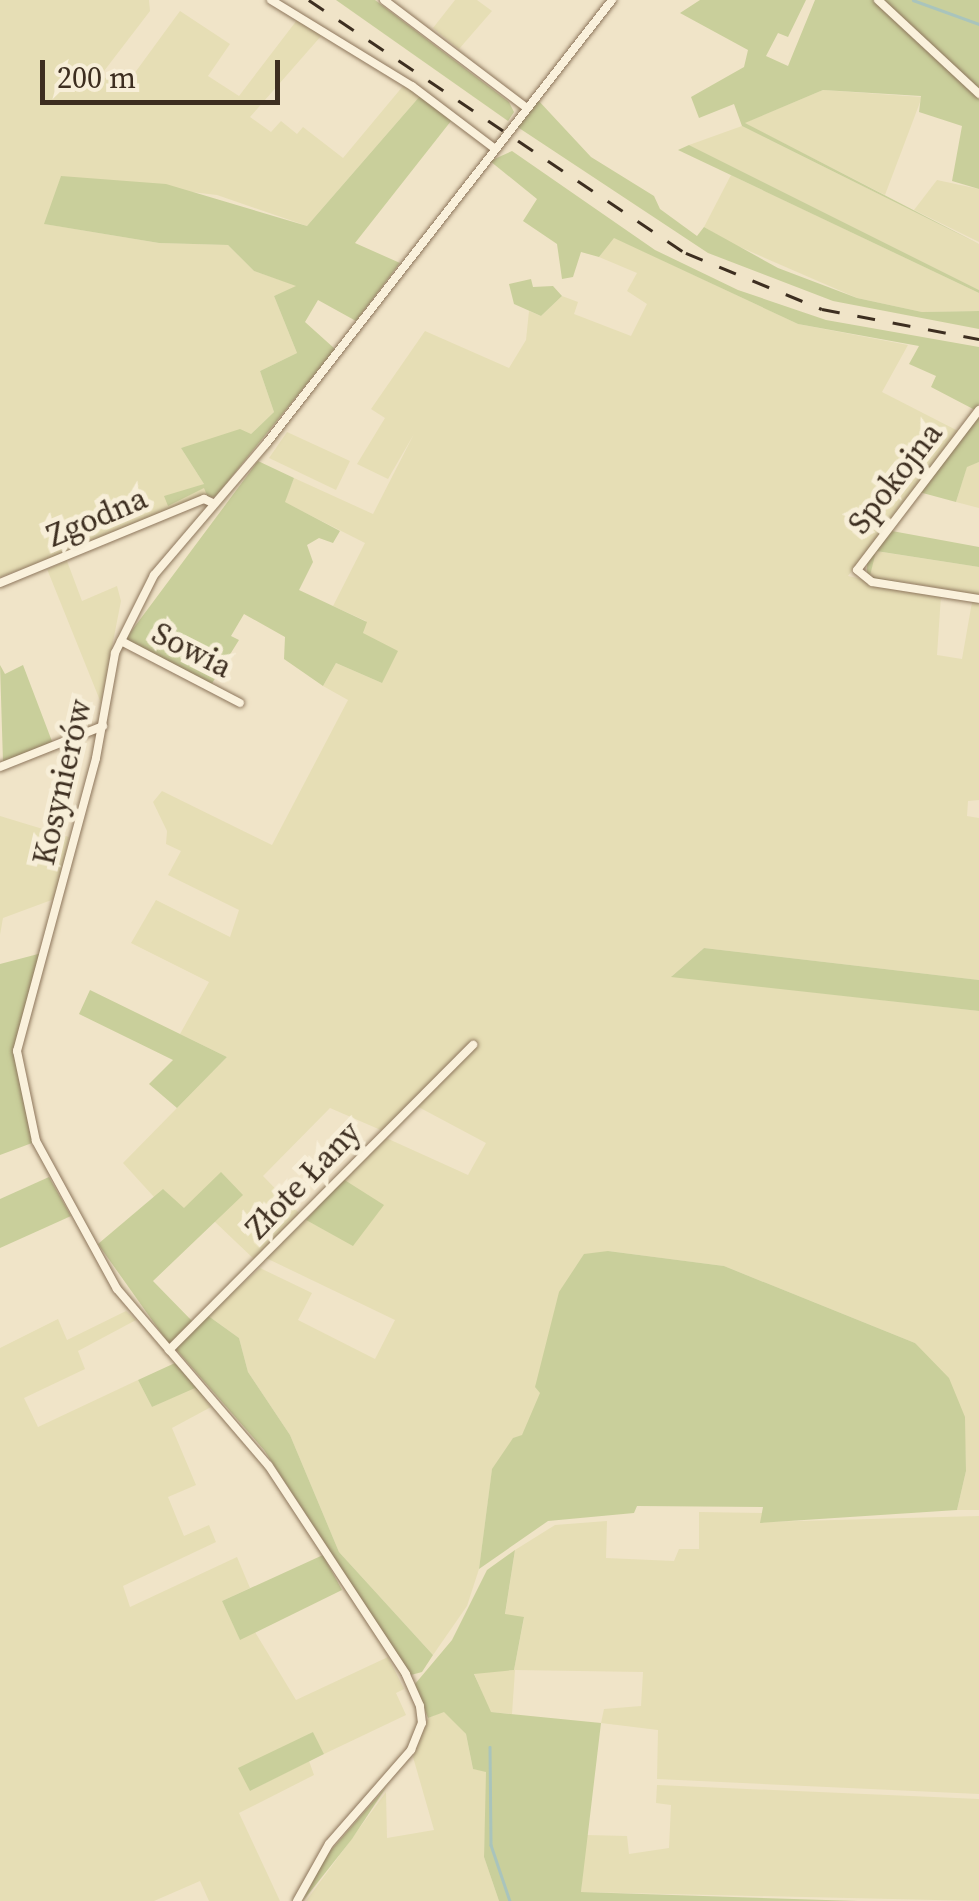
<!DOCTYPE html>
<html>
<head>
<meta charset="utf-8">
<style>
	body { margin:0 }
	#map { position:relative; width:979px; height:1901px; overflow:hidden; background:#f0e4c8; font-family:"Source Serif 4",serif }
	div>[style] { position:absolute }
	.farmland>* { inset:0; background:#e6deb5 }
	.green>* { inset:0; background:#c9cf9b }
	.stream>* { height:2.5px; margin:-1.25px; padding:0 1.25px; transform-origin:1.25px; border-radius:1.25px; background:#a9c4bc }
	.roads { filter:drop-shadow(0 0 2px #8d765c) drop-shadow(0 0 2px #8d765c) }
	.minor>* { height:8px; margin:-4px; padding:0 4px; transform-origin:4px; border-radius:4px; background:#faf1dc }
	.rail>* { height:2.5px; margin-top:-1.25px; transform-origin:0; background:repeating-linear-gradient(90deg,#3d2e20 0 18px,transparent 0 36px) }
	span { translate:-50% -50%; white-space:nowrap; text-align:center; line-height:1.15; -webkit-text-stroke:10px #f7eed8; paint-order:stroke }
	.street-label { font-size:32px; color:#3d2e20 }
	.scale { position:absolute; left:40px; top:60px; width:240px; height:45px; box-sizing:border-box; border:5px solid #3d2e20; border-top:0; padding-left:12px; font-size:30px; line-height:35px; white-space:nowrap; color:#3d2e20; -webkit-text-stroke:8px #f7eed8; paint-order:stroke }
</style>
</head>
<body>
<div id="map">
	<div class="farmland">
		<i style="clip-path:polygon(0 0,149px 0,150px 11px,101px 75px,123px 89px,180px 11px,230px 44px,208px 76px,239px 96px,297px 20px,322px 35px,250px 117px,271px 132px,281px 121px,297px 134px,303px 127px,343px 158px,403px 86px,420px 96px,307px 226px,217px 195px,61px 177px,45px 224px,159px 243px,228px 245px,254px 271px,298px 286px,274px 296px,297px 353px,260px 371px,274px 412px,251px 434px,181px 448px,204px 484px,185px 497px,205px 487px,208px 498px,0 577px)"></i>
		<i style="clip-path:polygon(455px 0,477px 0,492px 11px,459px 49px,433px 28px)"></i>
		<i style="clip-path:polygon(823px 90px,922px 97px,885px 195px,744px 123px)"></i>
		<i style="clip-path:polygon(742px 126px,979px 244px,979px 290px,689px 145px)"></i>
		<i style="clip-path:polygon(731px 175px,979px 293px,979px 311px,922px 312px,857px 298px,733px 244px,704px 227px)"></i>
		<i style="clip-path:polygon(937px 180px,979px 189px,979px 242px,914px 210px)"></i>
		<i style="clip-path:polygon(613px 237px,798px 324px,908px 345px,882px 392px,960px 432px,848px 576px,941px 596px,937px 655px,962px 659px,972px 602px,979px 603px,979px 800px,968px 801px,967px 816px,979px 818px,979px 980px,704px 948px,672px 976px,979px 1011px,979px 1510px,957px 1510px,966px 1471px,964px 1417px,915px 1343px,724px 1266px,608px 1251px,522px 1436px,513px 1439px,492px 1470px,479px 1569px,467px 1606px,433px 1655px,339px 1552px,290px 1435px,248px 1372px,239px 1338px,207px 1315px,260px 1268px,312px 1293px,298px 1320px,375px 1359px,395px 1320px,266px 1258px,306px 1220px,353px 1245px,343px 1179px,384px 1137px,468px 1175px,486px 1143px,411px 1103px,383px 1131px,330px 1108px,263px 1176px,301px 1215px,256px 1261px,214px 1221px,242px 1195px,221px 1173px,184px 1209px,164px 1190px,154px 1197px,123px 1163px,227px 1057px,180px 1034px,209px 982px,131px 943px,156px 900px,230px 937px,239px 910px,168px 875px,181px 851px,166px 844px,167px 831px,153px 802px,162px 791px,272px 845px,348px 700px,323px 686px,336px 663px,382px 683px,363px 633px,366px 621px,333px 606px,365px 543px,284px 502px,294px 478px,373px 514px,414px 434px,388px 479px,357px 464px,385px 418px,371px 409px,425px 331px,509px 368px,526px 340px,529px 311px,541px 316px,562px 296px,578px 302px,574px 314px,631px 336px,647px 304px,627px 291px,637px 273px,599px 257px)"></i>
		<i style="clip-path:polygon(287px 432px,350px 461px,336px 490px,269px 458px)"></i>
		<i style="clip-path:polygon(979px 462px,979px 508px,956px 502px,967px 466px)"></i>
		<i style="clip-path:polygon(875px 551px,979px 567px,979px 595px,870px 576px)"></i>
		<i style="clip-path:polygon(67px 561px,82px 601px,117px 586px,121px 601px,101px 703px,47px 569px)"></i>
		<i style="clip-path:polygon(0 816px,69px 837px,57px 898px,3px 918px,0 935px)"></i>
		<i style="clip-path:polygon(126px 1311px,136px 1320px,78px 1351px,85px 1369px,24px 1398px,38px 1427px,138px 1380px,152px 1407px,195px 1387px,211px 1407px,172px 1428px,196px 1485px,168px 1497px,184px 1536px,209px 1525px,216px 1542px,123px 1586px,130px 1607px,237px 1557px,250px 1588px,222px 1601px,240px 1639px,255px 1632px,296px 1700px,388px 1657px,404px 1689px,396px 1693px,406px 1715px,324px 1754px,313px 1732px,250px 1791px,309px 1761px,314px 1775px,239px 1813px,280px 1901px,209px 1901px,200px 1881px,154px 1901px,0 1901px,0 1348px,58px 1319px,67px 1340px)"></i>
		<i style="clip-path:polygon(699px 1512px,762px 1513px,761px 1522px,979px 1516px,979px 1794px,657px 1779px,658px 1730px,601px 1723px,604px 1709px,641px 1706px,643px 1672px,515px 1670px,512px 1714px,490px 1712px,474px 1673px,514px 1670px,524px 1618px,505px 1615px,515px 1550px,555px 1525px,607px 1521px,606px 1558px,674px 1561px,679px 1549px,699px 1549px)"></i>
		<i style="clip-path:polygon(444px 1711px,466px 1734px,473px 1769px,487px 1771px,484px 1857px,499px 1901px,306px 1901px,386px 1792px,387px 1838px,434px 1830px,413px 1757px,428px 1718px)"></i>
		<i style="clip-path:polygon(657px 1785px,979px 1799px,979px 1901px,581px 1892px,586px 1835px,627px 1836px,629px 1854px,669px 1848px,671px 1805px,656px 1803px)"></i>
	</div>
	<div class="green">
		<i style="clip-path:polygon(336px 0,375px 0,509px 102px,514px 112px,508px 121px)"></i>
		<i style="clip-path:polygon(700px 0,806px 0,788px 37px,778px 33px,766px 56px,788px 66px,815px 0,874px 0,882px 6px,979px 99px,979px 189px,952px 181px,962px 126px,919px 112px,921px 96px,823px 90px,745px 123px,979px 244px,742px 126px,734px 104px,699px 118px,691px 97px,744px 67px,748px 50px,680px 13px)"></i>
		<i style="clip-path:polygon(882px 0,979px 0,979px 91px)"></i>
		<i style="clip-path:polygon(420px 96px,451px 121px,355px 243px,400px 263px,356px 321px,318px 300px,305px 322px,335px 349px,216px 496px,208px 498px,204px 488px,168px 506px,164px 496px,204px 484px,181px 448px,240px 429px,251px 434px,274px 412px,260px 371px,297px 353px,274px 296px,296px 286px,254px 271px,228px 245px,159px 243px,44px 224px,61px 176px,166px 184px,307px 226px)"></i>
		<i style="clip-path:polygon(537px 99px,591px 157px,654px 196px,660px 209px,697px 236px,704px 227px,778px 268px,857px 298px,922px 312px,979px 311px,979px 329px,833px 301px,708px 253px,516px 126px)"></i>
		<i style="clip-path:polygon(689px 145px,979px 290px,979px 293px,678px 150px)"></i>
		<i style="clip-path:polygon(512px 151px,655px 250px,738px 290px,826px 320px,979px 347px,979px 404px,975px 410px,931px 387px,936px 376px,909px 364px,919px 346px,798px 324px,614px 238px,599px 257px,581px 252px,573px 277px,562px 279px,557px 244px,523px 221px,537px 199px,490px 161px)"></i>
		<i style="clip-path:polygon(531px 279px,533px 287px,553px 286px,562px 296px,541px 316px,514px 304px,509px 284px)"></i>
		<i style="clip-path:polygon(979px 415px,979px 462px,967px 467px,956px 502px,919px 492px,892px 531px,979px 547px,979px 567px,876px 551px,870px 576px,979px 598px,867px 578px,867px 557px)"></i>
		<i style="clip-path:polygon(258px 461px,294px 478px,285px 502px,340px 531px,333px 543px,319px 538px,307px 545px,313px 562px,299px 590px,367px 622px,363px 633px,398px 651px,382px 683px,336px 663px,323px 686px,284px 659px,285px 637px,244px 614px,231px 636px,239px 640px,211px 685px,124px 641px)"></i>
		<i style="clip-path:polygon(0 665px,5px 674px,23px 665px,53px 744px,3px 762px)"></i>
		<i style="clip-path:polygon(704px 948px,979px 980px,979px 1011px,671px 977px)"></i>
		<i style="clip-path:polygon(42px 953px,14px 1052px,32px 1143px,0 1155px,0 964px)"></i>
		<i style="clip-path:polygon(90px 990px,180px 1034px,227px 1057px,177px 1108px,149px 1084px,173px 1060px,79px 1014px)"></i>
		<i style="clip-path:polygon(221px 1172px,243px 1195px,153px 1281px,193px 1322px,169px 1344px,98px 1244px,163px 1189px,184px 1208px)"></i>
		<i style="clip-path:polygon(49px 1177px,71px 1216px,0 1248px,0 1199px)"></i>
		<i style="clip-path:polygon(343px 1179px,384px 1205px,353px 1246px,306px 1220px)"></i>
		<i style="clip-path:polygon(608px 1251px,724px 1266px,915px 1343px,949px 1378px,965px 1417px,966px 1471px,957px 1510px,760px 1523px,763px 1507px,637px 1506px,634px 1513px,548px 1521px,479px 1569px,492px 1469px,513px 1438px,522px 1435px,540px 1393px,535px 1387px,559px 1292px,584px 1254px)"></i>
		<i style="clip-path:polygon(207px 1315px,239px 1338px,248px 1372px,290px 1435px,339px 1552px,433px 1655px,422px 1672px,411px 1675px,264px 1450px,174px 1347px)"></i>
		<i style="clip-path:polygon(175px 1363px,224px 1418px,195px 1388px,152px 1407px,138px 1380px)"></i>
		<i style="clip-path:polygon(515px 1550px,505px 1614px,524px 1617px,514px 1670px,474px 1674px,491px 1712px,601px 1723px,581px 1892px,858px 1901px,499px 1901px,484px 1857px,486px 1772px,473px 1769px,466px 1734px,444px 1712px,428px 1718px,415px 1684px,452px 1640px,487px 1570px)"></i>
		<i style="clip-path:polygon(323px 1555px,342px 1590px,240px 1640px,222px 1601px)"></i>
		<i style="clip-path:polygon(313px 1732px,324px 1754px,250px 1791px,238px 1768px)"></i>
		<i style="clip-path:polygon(387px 1786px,352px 1839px,303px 1901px,325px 1857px)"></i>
	</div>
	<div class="stream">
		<i style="left:913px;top:0;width:70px;rotate:20deg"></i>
		<i style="left:490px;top:1747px;width:98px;rotate:89.4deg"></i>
		<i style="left:491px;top:1845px;width:59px;rotate:71.3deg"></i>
	</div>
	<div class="roads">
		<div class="minor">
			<i style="left:271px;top:0;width:165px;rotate:31.4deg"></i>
			<i style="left:412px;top:86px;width:103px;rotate:37.1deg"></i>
			<i style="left:384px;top:0;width:176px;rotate:37.1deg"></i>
			<i style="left:878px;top:0;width:138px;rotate:42.9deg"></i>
			<i style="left:979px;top:410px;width:201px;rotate:127.3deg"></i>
			<i style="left:857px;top:570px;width:19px;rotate:39deg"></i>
			<i style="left:872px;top:582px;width:108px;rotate:9deg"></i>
			<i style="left:0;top:583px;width:221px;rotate:-22.4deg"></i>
			<i style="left:204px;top:499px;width:10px;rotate:24deg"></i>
			<i style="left:121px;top:641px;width:134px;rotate:27.5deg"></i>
			<i style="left:0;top:767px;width:111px;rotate:-21.7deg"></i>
			<i style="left:169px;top:1350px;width:431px;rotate:-45.1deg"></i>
			<i style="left:297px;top:1901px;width:65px;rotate:-60.7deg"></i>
			<i style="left:329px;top:1844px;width:125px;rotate:-48.9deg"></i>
			<i style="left:411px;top:1750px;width:29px;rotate:-68deg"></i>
			<i style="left:422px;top:1723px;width:17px;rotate:-97deg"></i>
			<i style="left:420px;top:1706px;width:35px;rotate:-114deg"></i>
			<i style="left:406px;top:1674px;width:250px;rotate:-123.4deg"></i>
			<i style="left:268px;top:1465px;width:232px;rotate:-130.6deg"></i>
			<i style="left:117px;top:1289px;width:169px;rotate:-118.7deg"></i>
			<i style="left:36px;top:1141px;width:92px;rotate:-101.9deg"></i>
			<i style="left:17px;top:1051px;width:303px;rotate:-74.9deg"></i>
			<i style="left:96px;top:758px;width:107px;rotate:-79.7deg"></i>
			<i style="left:115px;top:653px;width:87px;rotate:-63.4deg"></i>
			<i style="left:154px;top:575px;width:172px;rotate:-49.5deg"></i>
			<i style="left:266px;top:444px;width:563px;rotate:-52.07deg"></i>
		</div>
	</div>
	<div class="rail">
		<i style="left:309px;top:0;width:454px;rotate:33.9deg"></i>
		<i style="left:686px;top:253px;width:147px;rotate:22.4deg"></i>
		<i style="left:822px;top:309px;width:160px;rotate:10.8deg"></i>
	</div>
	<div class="street-label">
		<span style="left:895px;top:478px;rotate:-52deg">Spokojna</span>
		<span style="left:97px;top:517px;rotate:-23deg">Zgodna</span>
		<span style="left:192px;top:650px;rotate:27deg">Sowia</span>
		<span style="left:62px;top:782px;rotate:-77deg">Kosynierów</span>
		<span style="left:303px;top:1180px;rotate:-46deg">Złote Łany</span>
	</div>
	<div class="scale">200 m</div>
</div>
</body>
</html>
